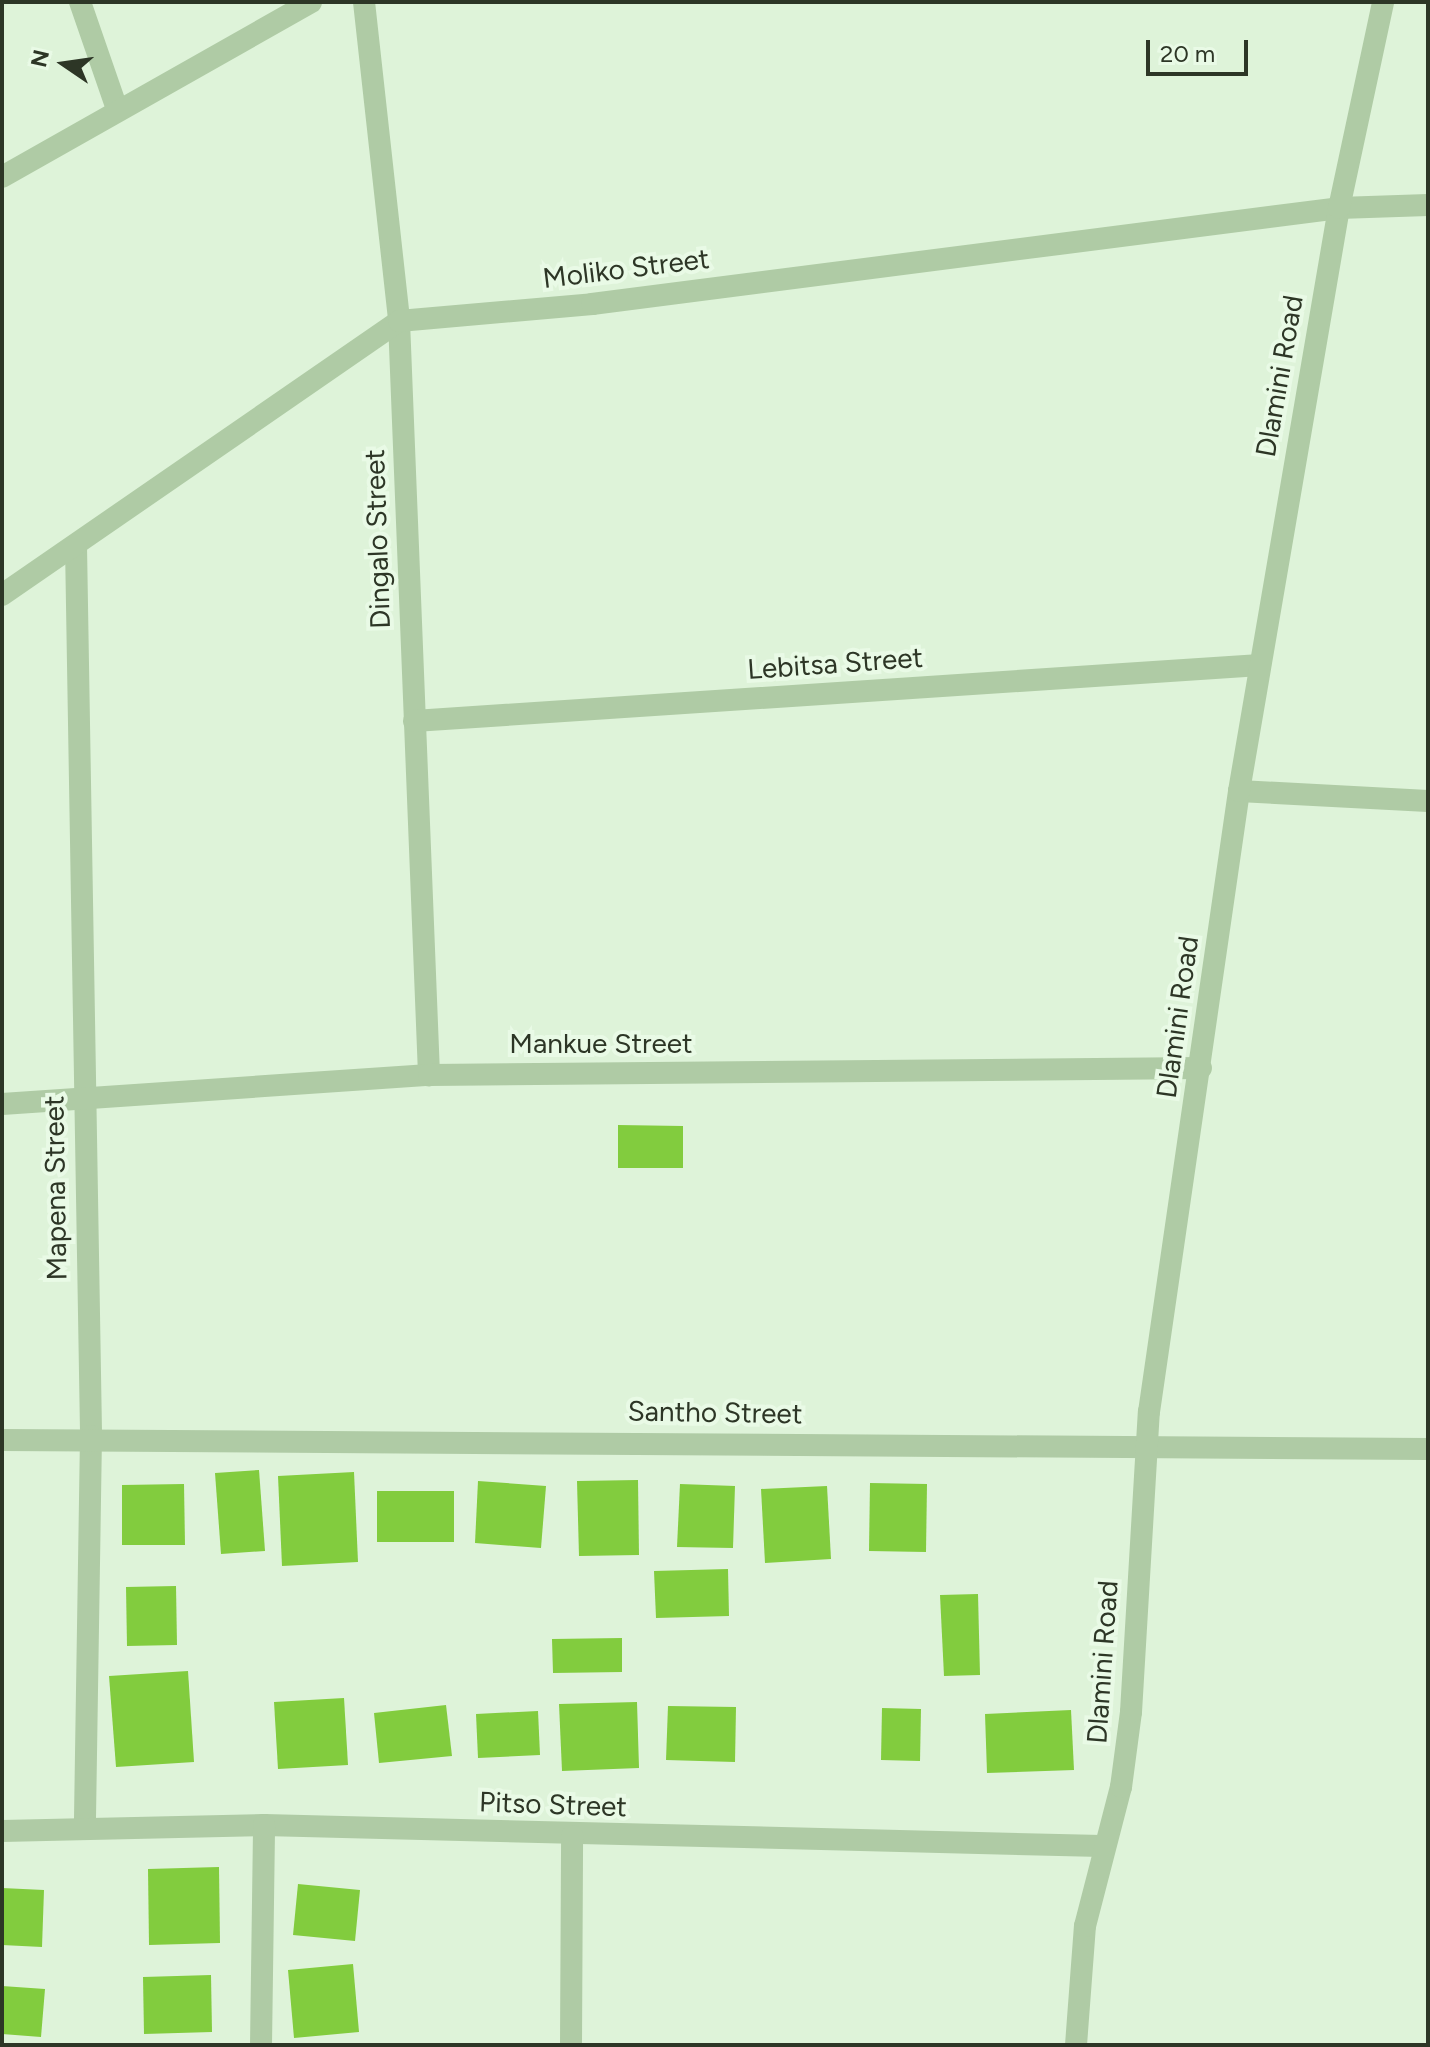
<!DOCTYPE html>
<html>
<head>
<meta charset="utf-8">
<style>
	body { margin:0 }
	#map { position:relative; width:1430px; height:2047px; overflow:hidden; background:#def3d9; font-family:Figtree,sans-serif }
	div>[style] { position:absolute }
	.building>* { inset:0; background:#82cc3e }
	.minor>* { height:22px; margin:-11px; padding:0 11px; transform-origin:11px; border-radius:11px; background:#afcba5 }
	span { translate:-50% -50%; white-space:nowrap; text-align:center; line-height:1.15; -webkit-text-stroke:8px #e9fae6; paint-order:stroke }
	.street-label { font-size:28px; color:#2d3626 }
	.frame { position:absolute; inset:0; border:4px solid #2d3626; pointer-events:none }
	.north { position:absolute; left:24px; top:24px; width:80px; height:80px; -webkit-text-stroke:6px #e9fae6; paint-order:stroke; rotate:283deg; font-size:22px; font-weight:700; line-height:32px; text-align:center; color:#2d3626 }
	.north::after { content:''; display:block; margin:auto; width:28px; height:36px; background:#2d3626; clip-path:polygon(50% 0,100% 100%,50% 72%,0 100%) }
	.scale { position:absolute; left:1146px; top:40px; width:102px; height:36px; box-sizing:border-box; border:4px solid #2d3626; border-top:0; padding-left:10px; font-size:24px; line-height:28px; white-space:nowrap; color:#2d3626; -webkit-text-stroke:6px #e9fae6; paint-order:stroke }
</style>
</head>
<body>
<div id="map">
	<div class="building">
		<i style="clip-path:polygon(618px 1125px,683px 1126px,683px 1168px,618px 1168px)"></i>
		<i style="clip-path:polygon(259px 1470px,265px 1551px,221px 1554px,215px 1473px)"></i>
		<i style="clip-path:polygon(354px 1472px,358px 1562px,282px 1566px,278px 1476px)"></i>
		<i style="clip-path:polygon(638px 1480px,639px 1555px,579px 1556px,577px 1481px)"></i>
		<i style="clip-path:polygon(478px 1481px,546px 1486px,541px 1548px,475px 1543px)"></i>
		<i style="clip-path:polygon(870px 1483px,927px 1484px,926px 1552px,869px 1551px)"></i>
		<i style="clip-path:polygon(184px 1484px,185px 1545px,122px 1545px,122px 1485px)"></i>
		<i style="clip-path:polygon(680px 1484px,735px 1486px,733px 1548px,677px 1547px)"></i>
		<i style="clip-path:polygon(827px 1486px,831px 1559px,765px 1563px,761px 1489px)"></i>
		<i style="clip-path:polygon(377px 1491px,454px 1491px,454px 1542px,377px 1542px)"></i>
		<i style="clip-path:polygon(728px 1569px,729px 1616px,656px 1618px,654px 1571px)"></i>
		<i style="clip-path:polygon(176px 1586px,177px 1645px,127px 1646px,126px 1587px)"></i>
		<i style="clip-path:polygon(978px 1594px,980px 1675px,944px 1676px,940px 1595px)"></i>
		<i style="clip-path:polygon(622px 1638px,622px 1672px,553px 1673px,552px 1639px)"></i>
		<i style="clip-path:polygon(188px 1671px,194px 1762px,116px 1767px,109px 1676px)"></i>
		<i style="clip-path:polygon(344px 1698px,348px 1765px,278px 1769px,274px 1702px)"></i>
		<i style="clip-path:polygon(637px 1702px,639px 1768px,562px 1771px,559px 1704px)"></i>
		<i style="clip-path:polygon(446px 1705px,452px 1756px,379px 1763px,374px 1713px)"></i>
		<i style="clip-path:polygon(668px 1706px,736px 1707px,735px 1762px,666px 1760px)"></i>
		<i style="clip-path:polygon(882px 1708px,921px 1709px,920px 1761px,881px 1760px)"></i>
		<i style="clip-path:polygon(1071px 1710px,1074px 1770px,987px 1773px,985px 1714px)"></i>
		<i style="clip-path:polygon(538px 1711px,540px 1755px,478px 1758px,476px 1714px)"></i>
		<i style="clip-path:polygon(219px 1867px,220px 1943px,149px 1945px,148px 1869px)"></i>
		<i style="clip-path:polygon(298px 1884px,360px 1890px,355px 1941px,293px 1935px)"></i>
		<i style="clip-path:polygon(2px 1888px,44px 1890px,42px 1947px,2px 1945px)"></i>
		<i style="clip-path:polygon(353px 1964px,359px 2032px,294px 2038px,288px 1970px)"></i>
		<i style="clip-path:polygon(211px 1975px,212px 2032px,144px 2034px,143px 1977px)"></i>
		<i style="clip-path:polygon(2px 1986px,45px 1989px,41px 2037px,2px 2034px)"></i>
	</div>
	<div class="minor">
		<i style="left:80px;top:2px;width:113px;rotate:70.9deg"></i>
		<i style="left:364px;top:2px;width:321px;rotate:83.7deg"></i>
		<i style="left:399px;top:321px;width:755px;rotate:87.72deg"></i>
		<i style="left:2px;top:177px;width:355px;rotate:-29.5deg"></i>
		<i style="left:76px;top:546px;width:890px;rotate:89.03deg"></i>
		<i style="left:91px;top:1436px;width:392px;rotate:90.9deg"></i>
		<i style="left:2px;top:595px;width:482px;rotate:-34.6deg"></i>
		<i style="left:399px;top:321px;width:194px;rotate:-5deg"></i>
		<i style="left:592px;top:304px;width:753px;rotate:-7.32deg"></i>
		<i style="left:1339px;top:208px;width:89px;rotate:-1.9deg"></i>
		<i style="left:414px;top:721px;width:848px;rotate:-3.79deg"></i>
		<i style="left:1239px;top:791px;width:189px;rotate:3deg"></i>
		<i style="left:2px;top:1104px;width:428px;rotate:-3.9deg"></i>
		<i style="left:429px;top:1075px;width:772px;rotate:-0.52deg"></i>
		<i style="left:2px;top:1440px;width:1426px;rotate:0.36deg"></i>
		<i style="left:2px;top:1831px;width:262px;rotate:-1.3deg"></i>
		<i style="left:264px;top:1825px;width:838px;rotate:1.44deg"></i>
		<i style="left:261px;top:2045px;width:220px;rotate:-89.2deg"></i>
		<i style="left:571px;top:2045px;width:209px;rotate:-89.7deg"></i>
		<i style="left:1076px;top:2045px;width:119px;rotate:-85.7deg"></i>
		<i style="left:1085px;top:1926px;width:144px;rotate:-75.5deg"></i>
		<i style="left:1121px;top:1787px;width:76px;rotate:-82.4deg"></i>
		<i style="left:1131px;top:1712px;width:301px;rotate:-86.6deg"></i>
		<i style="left:1149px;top:1412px;width:627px;rotate:-81.75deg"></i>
		<i style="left:1239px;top:791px;width:592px;rotate:-80.27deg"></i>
		<i style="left:1339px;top:208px;width:211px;rotate:-77.9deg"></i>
	</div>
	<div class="street-label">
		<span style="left:626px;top:268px;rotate:-7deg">Moliko Street</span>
		<span style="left:1279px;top:376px;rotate:-80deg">Dlamini Road</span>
		<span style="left:377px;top:539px;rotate:-92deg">Dingalo Street</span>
		<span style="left:835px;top:663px;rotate:-4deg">Lebitsa Street</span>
		<span style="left:1177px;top:1017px;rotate:-82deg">Dlamini Road</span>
		<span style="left:601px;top:1043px">Mankue Street</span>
		<span style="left:55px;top:1188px;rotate:-91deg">Mapena Street</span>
		<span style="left:715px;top:1412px;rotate:1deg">Santho Street</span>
		<span style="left:1102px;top:1662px;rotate:-86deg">Dlamini Road</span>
		<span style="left:553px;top:1804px;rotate:2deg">Pitso Street</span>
	</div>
	<div class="frame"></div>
	<div class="north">N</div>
	<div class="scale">20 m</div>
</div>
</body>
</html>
